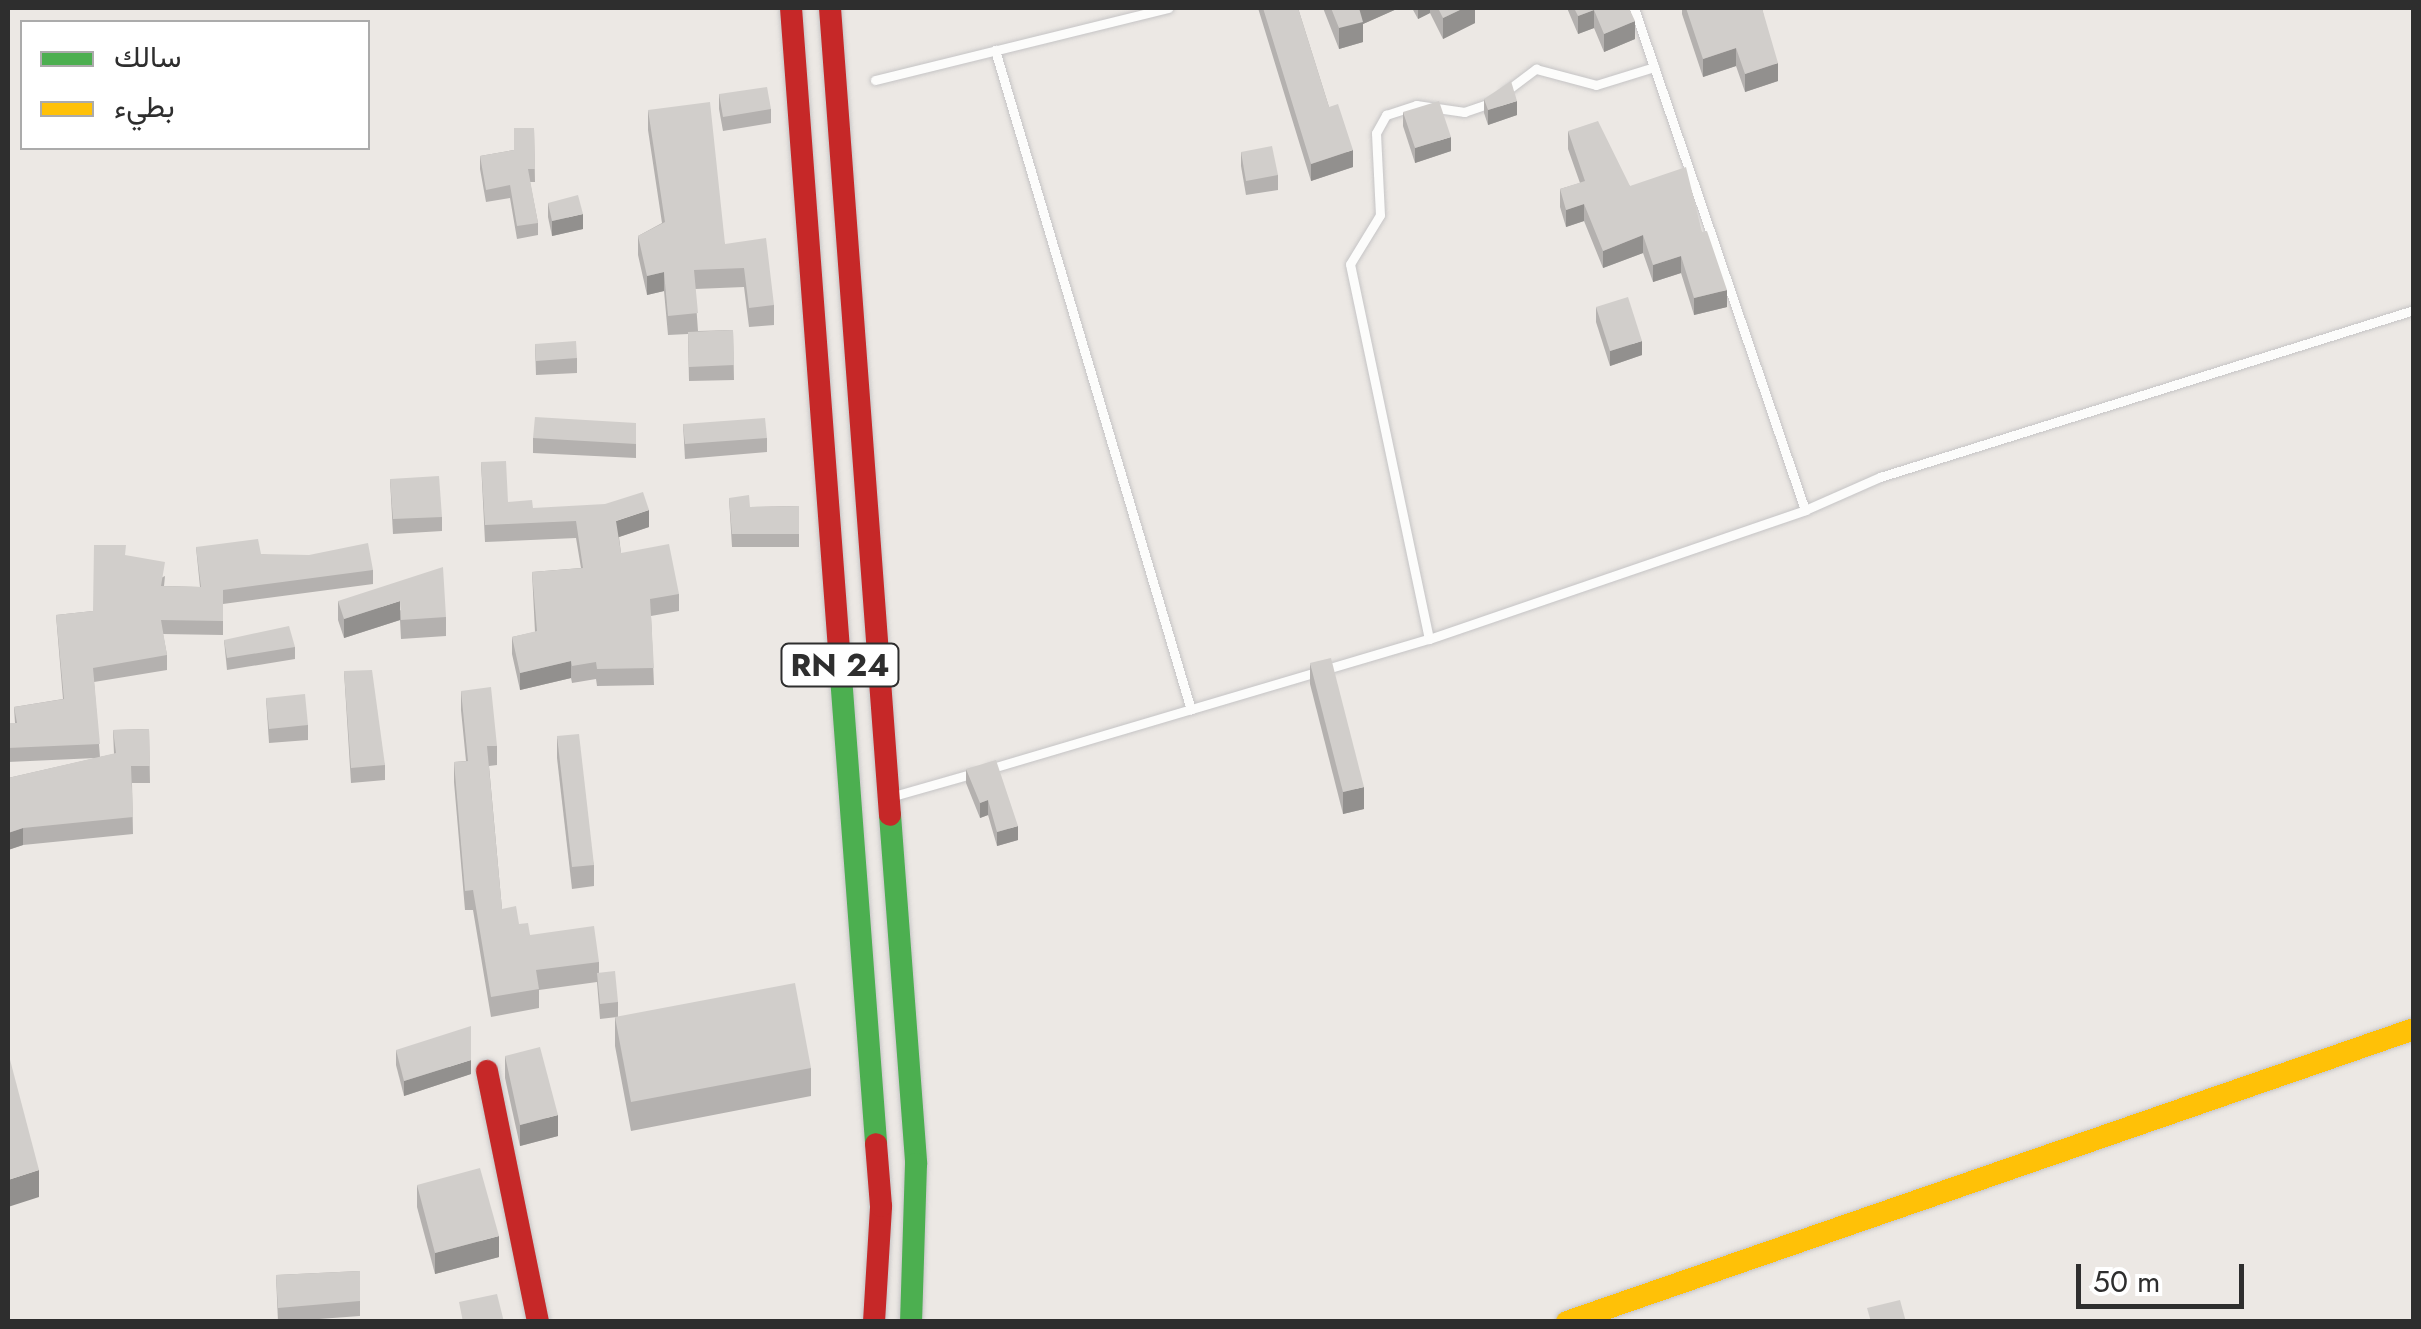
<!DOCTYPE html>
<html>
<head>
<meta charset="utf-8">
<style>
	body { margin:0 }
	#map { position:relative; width:2421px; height:1329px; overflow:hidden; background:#ece8e4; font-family:Jost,Vazirmatn,sans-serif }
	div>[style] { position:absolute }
	.roads { filter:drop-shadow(0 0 2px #c5c4c5) drop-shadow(0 0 2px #c5c4c5) }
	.lane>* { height:9px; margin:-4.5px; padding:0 4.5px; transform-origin:4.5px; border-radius:4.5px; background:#fcfcfb }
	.fast>* { height:22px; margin:-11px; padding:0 11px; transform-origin:11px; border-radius:11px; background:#4caf50 }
	.slow>* { height:22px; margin:-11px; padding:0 11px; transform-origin:11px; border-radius:11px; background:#ffc107 }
	.jam>* { height:22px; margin:-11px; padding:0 11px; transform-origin:11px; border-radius:11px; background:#c62828 }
	.wall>* { inset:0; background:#b4b1af }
	.shaded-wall>* { inset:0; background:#92908e }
	.building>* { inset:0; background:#d1cecb }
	span { translate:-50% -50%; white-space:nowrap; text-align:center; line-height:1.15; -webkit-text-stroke:8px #fff; paint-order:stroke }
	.shield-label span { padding:2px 8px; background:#fff; border:2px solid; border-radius:8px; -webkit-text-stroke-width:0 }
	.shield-label { font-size:32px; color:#2e2e2e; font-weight:700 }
	.frame { position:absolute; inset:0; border:10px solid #2e2e2e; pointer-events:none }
	.legend { position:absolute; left:20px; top:20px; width:350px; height:130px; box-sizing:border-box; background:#fff; border:2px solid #ababab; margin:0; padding:12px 18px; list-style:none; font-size:30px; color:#2e2e2e }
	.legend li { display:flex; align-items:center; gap:20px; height:50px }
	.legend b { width:50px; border:2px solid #ababab }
	.scale { position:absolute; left:2076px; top:1264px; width:168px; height:45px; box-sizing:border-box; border:5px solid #2e2e2e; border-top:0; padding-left:12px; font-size:30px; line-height:35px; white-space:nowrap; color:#2e2e2e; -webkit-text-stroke:8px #fff; paint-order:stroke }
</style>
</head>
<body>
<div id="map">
	<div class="roads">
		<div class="lane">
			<i style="left:1634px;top:8px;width:530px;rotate:71.19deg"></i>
			<i style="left:1805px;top:510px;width:82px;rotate:-23.7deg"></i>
			<i style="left:1880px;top:477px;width:560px;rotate:-17.37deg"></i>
			<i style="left:995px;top:50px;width:688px;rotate:73.46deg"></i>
			<i style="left:875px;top:80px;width:302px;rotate:-13.8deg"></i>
			<i style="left:1505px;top:92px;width:39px;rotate:-37deg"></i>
			<i style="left:1536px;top:69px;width:62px;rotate:14.9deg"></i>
			<i style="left:1596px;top:85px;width:61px;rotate:-17.2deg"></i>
			<i style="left:1429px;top:639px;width:383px;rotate:-101.9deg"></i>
			<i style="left:1350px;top:264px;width:57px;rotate:-58.5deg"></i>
			<i style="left:1380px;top:215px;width:82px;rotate:-92.8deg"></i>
			<i style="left:1376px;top:133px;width:21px;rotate:-61deg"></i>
			<i style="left:1386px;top:115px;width:32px;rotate:-18deg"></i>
			<i style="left:1416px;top:105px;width:49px;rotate:8.3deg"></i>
			<i style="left:1464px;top:112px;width:31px;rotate:-19deg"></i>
			<i style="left:989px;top:769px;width:459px;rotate:-16.5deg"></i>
			<i style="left:1429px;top:639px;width:398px;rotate:-18.9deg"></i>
			<i style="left:897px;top:795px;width:80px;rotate:-15.9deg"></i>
		</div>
		<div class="fast">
			<i style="left:839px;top:650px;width:495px;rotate:85.7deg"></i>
			<i style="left:890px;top:815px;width:350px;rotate:85.7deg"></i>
			<i style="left:916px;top:1164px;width:158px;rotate:91.8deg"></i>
		</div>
		<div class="slow">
			<i style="left:1567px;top:1322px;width:896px;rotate:-19.08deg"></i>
		</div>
		<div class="jam">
			<i style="left:791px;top:8px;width:644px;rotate:85.72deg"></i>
			<i style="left:830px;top:8px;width:809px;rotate:85.75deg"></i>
			<i style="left:487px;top:1071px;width:256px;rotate:78.5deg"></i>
			<i style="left:874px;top:1322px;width:116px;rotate:-86.5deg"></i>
			<i style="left:881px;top:1206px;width:62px;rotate:-94.6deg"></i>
		</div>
	</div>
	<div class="wall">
		<i style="clip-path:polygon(1258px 8px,1298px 8px,1329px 107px,1353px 167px,1311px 181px)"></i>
		<i style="clip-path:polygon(1323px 8px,1399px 8px,1363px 24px,1363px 42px,1339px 49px)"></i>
		<i style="clip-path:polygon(1412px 8px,1475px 8px,1475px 23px,1443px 39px,1430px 13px,1418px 19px)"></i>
		<i style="clip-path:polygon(1567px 8px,1629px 8px,1635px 39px,1604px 52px,1594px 28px,1578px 34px)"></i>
		<i style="clip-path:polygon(1682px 8px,1762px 8px,1778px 81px,1745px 92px,1736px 66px,1703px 77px,1682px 14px)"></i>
		<i style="clip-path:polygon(719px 94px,771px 109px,771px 123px,723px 131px,719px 109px)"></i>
		<i style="clip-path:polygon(1484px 99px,1517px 115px,1488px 125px,1484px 113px)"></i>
		<i style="clip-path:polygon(648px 110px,725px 244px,774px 305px,774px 325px,749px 327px,744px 287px,695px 289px,698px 331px,733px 330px,734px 380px,689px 381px,688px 334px,668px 335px,664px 291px,647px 295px,638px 255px,638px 236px,662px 223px,648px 130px)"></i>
		<i style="clip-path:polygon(1403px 112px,1451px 151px,1415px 163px,1403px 126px)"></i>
		<i style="clip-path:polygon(534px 128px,535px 182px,530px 182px,538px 223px,538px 235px,517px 239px,510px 198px,486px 202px,480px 169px,480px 156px,514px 150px)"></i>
		<i style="clip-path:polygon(1568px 131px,1630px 186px,1702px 232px,1727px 307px,1694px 315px,1681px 273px,1653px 282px,1643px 253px,1603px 268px,1584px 221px,1566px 227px,1560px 207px,1560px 189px,1580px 183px,1568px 149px)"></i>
		<i style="clip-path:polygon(1241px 152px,1278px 175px,1278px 190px,1246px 195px,1241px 166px)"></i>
		<i style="clip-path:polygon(548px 203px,583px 229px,552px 236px,548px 217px)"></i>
		<i style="clip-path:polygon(1596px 307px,1642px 355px,1610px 366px,1596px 322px)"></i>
		<i style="clip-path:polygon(535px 344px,577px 358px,577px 373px,536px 375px)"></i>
		<i style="clip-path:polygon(636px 423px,636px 458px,533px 453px,533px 438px)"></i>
		<i style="clip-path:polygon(683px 424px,767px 438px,767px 452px,685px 459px)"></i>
		<i style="clip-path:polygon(481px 462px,508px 502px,533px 508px,649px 527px,619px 537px,621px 553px,679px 594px,679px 611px,651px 616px,654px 685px,597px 686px,596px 679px,572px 683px,571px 678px,520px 690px,512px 654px,512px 637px,535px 632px,532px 572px,581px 568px,576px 538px,485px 542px)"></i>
		<i style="clip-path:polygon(390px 479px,442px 517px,442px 531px,393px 534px)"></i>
		<i style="clip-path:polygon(729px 498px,750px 507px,799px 506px,799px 547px,732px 547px)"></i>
		<i style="clip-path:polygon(196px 547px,261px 554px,373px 570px,373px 584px,223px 604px,223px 635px,163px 634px,167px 655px,167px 670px,94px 682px,100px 757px,114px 754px,113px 730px,149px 729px,150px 783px,132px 783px,133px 834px,23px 845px,8px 850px,8px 778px,96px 758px,8px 762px,8px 723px,15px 723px,14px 707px,63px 699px,56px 615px,93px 611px,165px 576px,164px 586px,200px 587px)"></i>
		<i style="clip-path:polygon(338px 601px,446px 617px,446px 636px,401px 639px,400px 620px,344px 638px,338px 620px)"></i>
		<i style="clip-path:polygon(224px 640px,295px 647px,295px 659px,227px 670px)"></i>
		<i style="clip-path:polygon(1310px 663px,1364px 809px,1343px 814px,1310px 684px)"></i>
		<i style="clip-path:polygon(344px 671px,385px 765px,385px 780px,351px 783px)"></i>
		<i style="clip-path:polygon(461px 691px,497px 746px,497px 765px,489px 766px,502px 909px,530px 935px,599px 962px,599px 973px,618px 1002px,618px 1017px,811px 1068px,811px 1096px,631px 1131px,615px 1046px,615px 1017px,617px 1017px,600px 1019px,597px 982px,539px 990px,539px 1008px,491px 1017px,473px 910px,465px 910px,454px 782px,454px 762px,466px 761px,461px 710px)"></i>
		<i style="clip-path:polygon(266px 698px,308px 725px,308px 740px,269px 743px)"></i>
		<i style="clip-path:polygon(557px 736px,594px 865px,594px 886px,572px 889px,557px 758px)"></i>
		<i style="clip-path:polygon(966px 769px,1018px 840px,997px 846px,988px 815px,980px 818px,966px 783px)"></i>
		<i style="clip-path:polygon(396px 1050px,471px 1074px,404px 1096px,396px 1065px)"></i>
		<i style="clip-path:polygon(505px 1056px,558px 1136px,520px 1146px,505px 1078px)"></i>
		<i style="clip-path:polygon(417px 1185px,499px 1257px,435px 1274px,417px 1207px)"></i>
		<i style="clip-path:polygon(360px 1271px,360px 1316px,278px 1322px,276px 1275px)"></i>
	</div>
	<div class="shaded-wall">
		<i style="clip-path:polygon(1358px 8px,1399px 8px,1363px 24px,1363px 42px,1339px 49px,1339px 28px)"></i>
		<i style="clip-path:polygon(1418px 8px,1430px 8px,1430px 13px,1418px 19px)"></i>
		<i style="clip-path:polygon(1464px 8px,1475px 8px,1475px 23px,1443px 39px,1443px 18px)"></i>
		<i style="clip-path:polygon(1594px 10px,1594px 28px,1578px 34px,1578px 16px)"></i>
		<i style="clip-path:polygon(1635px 21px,1635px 39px,1604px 52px,1604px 34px)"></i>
		<i style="clip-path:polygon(1736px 48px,1736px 66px,1703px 77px,1703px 59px)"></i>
		<i style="clip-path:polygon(1778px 63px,1778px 81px,1745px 92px,1745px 74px)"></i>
		<i style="clip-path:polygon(1517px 101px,1517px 115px,1488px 125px,1488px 110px)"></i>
		<i style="clip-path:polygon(1451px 137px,1451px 151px,1415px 163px,1415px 148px)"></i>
		<i style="clip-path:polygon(1353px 150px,1353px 167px,1311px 181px,1311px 164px)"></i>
		<i style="clip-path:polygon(1584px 204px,1584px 221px,1566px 227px,1566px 210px)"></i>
		<i style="clip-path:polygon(583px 214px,583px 229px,552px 236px,552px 221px)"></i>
		<i style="clip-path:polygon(1643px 235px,1643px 253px,1603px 268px,1603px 251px)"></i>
		<i style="clip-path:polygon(1681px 256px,1681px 273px,1653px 282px,1653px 265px)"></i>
		<i style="clip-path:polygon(664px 272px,664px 291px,647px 295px,647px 276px)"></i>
		<i style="clip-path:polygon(1727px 290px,1727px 307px,1694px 315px,1694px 298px)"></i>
		<i style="clip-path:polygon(1642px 341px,1642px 355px,1610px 366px,1610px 351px)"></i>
		<i style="clip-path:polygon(649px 510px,649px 527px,616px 538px,616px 521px)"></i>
		<i style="clip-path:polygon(400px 601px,400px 620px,344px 638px,344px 619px)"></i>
		<i style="clip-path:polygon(571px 661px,571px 678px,520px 690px,520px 673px)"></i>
		<i style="clip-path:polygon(1364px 787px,1364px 809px,1343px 814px,1343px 792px)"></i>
		<i style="clip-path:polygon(988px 800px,988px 815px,980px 818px,980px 803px)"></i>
		<i style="clip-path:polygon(1018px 826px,1018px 840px,997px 846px,997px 832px)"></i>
		<i style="clip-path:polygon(23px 828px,23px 845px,8px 850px,8px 833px)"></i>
		<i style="clip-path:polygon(471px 1060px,471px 1074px,404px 1096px,404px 1081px)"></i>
		<i style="clip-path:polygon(558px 1115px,558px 1136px,520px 1146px,520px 1125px)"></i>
		<i style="clip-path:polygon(39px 1170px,39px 1197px,8px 1207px,8px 1180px)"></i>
		<i style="clip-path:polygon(499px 1236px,499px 1257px,435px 1274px,435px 1253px)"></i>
	</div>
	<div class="building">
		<i style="clip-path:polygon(1263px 8px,1298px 8px,1329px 107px,1338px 104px,1353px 150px,1311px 164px)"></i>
		<i style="clip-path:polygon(1331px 8px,1359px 8px,1363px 22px,1339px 28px)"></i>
		<i style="clip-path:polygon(1438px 8px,1464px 8px,1443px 18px)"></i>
		<i style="clip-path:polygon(1574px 8px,1629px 8px,1635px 21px,1604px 34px,1594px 10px,1578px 16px)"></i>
		<i style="clip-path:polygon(1686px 8px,1762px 8px,1778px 63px,1745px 74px,1736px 48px,1703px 59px)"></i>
		<i style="clip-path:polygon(1511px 81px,1517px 101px,1488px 110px,1484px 99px)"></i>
		<i style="clip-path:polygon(767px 87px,771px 109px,723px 117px,719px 94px)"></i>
		<i style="clip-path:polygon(1439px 101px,1451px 137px,1415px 148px,1403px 112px)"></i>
		<i style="clip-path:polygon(710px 102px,725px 244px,766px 238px,774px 305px,749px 308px,744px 268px,694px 270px,698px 313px,668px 316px,664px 272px,647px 276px,638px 236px,665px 222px,648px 110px)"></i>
		<i style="clip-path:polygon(1598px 121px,1630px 186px,1686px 167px,1702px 232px,1707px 231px,1727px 290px,1694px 298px,1681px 256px,1653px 265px,1643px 235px,1603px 251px,1584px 204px,1566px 210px,1560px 189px,1585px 181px,1568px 131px)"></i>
		<i style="clip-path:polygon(514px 128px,534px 128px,535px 169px,528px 169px,538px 223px,517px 226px,510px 185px,486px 190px,480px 156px,514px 150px)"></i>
		<i style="clip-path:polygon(1272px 146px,1278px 175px,1246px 181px,1241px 152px)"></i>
		<i style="clip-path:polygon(578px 195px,583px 214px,552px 221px,548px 203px)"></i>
		<i style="clip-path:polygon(1628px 297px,1642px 341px,1610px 351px,1596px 307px)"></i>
		<i style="clip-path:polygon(733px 330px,734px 365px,689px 367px,688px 332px)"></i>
		<i style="clip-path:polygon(576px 341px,577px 358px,536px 361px,535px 344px)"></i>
		<i style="clip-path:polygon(535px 417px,636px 423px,636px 444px,533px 438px)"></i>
		<i style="clip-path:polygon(765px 418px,767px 438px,685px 444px,683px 424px)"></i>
		<i style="clip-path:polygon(506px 461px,508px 502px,532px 500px,533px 508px,605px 504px,643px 492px,649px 510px,616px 521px,621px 553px,669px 544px,679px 594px,650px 599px,654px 668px,597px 669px,596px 662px,572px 666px,571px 661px,520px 673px,512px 637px,537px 631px,532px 572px,583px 568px,576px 521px,485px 525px,481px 462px)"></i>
		<i style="clip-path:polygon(439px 476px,442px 517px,393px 519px,390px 479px)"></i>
		<i style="clip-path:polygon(749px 495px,750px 507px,799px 506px,799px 534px,732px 534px,729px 498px)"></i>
		<i style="clip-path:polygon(258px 539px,261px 554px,309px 555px,368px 543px,373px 570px,223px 590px,223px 621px,161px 620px,167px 655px,93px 668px,100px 744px,8px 748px,8px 723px,17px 723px,14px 707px,64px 699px,56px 615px,93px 611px,94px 545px,126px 545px,125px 555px,165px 562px,161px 586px,201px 587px,196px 547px)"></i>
		<i style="clip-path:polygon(443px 567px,446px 617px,401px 620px,400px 601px,344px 619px,338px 601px)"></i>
		<i style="clip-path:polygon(289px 626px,295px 647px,227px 658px,224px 640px)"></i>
		<i style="clip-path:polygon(1331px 658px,1364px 787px,1343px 792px,1310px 663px)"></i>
		<i style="clip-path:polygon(372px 670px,385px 765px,351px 768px,344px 671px)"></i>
		<i style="clip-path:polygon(491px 687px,497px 746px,487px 746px,502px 909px,516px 906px,519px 924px,528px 923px,530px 935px,594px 926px,599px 962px,536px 970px,539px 989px,491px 997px,473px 890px,465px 891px,454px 762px,468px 761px,461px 691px)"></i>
		<i style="clip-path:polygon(305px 694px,308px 725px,269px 729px,266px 698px)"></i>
		<i style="clip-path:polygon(149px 729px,150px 766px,131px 766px,133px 817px,23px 828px,8px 833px,8px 778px,116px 753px,113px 730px)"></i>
		<i style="clip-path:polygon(579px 734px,594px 865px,572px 867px,557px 736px)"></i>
		<i style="clip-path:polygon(996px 760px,1018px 826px,997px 832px,988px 800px,980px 803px,966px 769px)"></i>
		<i style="clip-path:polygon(615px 971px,618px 1002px,600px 1004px,597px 973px)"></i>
		<i style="clip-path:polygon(795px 983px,811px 1068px,631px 1102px,615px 1017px)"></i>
		<i style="clip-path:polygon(471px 1026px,471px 1060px,404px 1081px,396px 1050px)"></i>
		<i style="clip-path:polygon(540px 1047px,558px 1115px,520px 1125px,505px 1056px)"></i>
		<i style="clip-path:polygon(8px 1052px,39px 1170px,8px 1180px)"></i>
		<i style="clip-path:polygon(480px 1168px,499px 1236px,435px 1253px,417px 1185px)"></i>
		<i style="clip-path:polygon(360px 1271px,360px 1301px,278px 1308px,276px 1275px)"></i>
		<i style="clip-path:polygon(497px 1294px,504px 1322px,463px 1322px,459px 1302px)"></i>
		<i style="clip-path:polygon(1900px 1300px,1906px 1322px,1871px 1322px,1867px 1308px)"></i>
	</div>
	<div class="shield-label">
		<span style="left:840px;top:665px">RN 24</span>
	</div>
	<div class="frame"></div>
	<ul class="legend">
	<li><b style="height:12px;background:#4caf50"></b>سالك</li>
	<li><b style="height:12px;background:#ffc107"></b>بطيء</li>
	</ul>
	<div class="scale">50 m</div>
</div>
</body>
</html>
